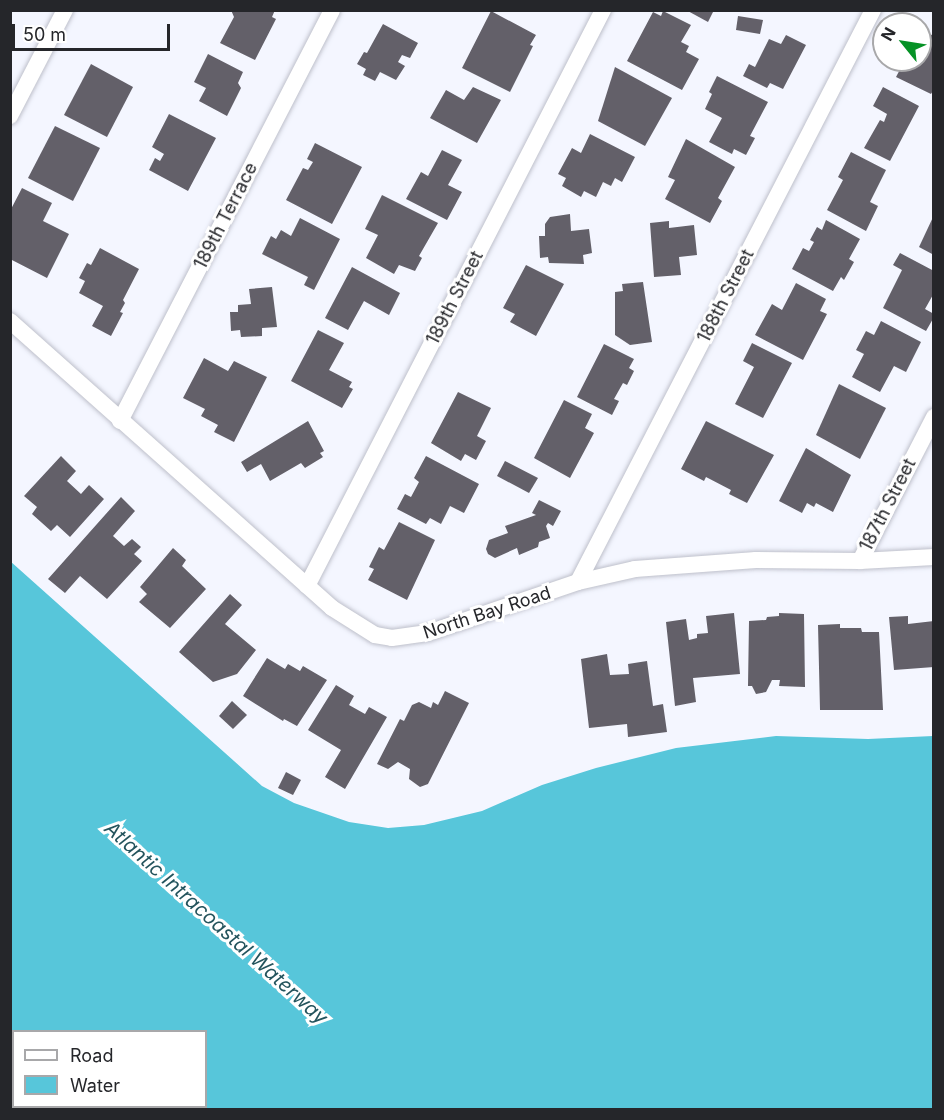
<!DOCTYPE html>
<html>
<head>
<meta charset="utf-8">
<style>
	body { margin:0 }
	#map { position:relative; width:944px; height:1120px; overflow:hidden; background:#f4f6ff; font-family:Inter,sans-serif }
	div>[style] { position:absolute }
	.water>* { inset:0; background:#57c6da }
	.building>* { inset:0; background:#636069 }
	.roads { filter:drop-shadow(0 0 2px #bec0cb) drop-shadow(0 0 2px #bec0cb) }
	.minor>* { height:16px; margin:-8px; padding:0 8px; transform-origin:8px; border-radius:8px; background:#fff }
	span { translate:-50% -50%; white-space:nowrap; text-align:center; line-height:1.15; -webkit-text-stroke:6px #fff; paint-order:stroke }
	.street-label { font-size:18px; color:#25262a }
	.water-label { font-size:20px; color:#24545d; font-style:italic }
	.frame { position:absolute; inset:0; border:12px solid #25262a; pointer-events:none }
	.legend { position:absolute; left:12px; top:1030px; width:195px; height:78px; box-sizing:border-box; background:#fff; border:2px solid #a8a8aa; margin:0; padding:8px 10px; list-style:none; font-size:18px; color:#25262a }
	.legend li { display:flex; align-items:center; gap:12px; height:30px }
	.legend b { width:30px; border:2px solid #a8a8aa }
	.north { position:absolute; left:872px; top:12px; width:60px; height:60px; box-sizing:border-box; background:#fff; border:2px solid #a8a8aa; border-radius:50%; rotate:300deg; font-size:16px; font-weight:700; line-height:24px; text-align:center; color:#25262a }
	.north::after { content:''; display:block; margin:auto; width:21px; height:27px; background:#069226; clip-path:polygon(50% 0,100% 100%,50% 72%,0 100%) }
	.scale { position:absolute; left:12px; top:24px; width:158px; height:27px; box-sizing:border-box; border:3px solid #25262a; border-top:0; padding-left:8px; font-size:18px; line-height:21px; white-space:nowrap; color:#25262a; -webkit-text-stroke:4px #fff; paint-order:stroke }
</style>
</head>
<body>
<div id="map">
	<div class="water">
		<i style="clip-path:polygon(evenodd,10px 561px,262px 786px,294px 803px,349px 822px,388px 828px,424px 825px,482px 811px,542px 785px,596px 768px,676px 748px,776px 736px,868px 739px,933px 736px,933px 1109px,11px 1109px,10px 561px,14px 1032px,206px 1032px,206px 1106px,14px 1106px,14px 1032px)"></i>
	</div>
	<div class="building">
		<i style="clip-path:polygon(231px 10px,275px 10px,272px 17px,276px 19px,255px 60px,220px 43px,234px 17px)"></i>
		<i style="clip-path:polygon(686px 10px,714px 10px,708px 22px)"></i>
		<i style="clip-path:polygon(491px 11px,536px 35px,530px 45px,533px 46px,510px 92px,462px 68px)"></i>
		<i style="clip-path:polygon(663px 11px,691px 25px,681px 42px,689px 46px,686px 52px,699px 59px,682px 90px,627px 61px,653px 12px,661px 16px)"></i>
		<i style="clip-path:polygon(738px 16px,763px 20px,760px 34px,736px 30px)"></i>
		<i style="clip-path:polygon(383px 24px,418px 43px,410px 58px,402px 55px,398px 62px,405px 66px,396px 80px,380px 72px,375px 81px,363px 75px,366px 69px,357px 64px,364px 52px,367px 53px)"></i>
		<i style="clip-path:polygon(920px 29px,934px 36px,934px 89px,931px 94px,896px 77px,905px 60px,920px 60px)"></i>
		<i style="clip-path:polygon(786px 35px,806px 45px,783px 89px,770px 83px,767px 88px,743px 76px,749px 64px,755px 67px,769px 39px,781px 44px)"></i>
		<i style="clip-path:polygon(208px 54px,243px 72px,238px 83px,241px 88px,227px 116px,199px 101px,206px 88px,194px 82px)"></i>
		<i style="clip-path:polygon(91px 64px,133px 87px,107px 137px,64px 115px)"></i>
		<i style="clip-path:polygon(615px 67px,672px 98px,645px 146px,598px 121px)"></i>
		<i style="clip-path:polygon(717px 76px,768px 102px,750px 136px,755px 138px,746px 155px,734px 149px,732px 154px,709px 142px,722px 118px,705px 109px,712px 94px,709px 92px)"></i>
		<i style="clip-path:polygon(473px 87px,501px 100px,477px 143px,430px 118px,446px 90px,464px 100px)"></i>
		<i style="clip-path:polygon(883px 87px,919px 106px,890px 161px,864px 148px,880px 120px,884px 122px,887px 114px,873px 106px)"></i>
		<i style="clip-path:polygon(169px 114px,216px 138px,188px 191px,149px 170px,155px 158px,160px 161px,164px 154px,152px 147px)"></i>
		<i style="clip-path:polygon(55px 126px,100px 148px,73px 201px,28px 178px)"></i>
		<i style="clip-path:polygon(590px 134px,635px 157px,622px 182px,615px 178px,611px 186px,603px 182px,596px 197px,584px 191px,581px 197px,562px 186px,566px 178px,558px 174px,572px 148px,581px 153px)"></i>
		<i style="clip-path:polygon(686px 139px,735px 167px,718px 198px,722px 201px,710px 223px,665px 199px,675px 180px,668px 177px)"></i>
		<i style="clip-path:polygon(315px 143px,362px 167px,332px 224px,286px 200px,303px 168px,308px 170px,313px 162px,307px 159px)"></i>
		<i style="clip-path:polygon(442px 150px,462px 160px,448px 185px,462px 192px,447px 220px,406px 199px,421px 172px,428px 176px)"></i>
		<i style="clip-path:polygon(851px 152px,886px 170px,870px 202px,878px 206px,866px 231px,827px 210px,843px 180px,838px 177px)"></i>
		<i style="clip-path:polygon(22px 188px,52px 203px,43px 221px,69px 234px,47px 278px,10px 259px,10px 211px)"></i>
		<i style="clip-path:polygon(382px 195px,438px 223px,419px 256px,422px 258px,415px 271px,399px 265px,394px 274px,366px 258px,378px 235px,365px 229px)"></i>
		<i style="clip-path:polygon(570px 214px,571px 231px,589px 229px,592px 253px,583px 255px,584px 264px,549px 263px,548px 257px,540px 258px,539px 236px,545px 236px,545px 224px,550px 217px)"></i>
		<i style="clip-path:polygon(934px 215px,934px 255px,919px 247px)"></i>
		<i style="clip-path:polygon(300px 218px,340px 239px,314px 290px,304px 285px,308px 277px,262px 254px,271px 236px,276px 239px,281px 230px,291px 236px)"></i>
		<i style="clip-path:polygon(826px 220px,860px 239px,849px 259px,854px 262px,844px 280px,841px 277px,833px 291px,792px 269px,803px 248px,809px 251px,814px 242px,810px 240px,817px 227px,822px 230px)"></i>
		<i style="clip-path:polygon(669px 221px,669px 228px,694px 225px,697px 255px,679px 257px,681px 275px,654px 277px,650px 223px)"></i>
		<i style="clip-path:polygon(100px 248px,139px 269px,123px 300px,125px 303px,120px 312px,123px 313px,111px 336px,92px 326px,103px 306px,79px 293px,85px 281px,79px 278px,87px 263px,91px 265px)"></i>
		<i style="clip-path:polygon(900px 253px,934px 271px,934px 293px,925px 309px,934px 314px,934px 317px,926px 331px,883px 308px,902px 270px,893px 265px)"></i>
		<i style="clip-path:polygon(526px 265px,564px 284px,536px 336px,510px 322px,515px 314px,503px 308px)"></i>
		<i style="clip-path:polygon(352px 267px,400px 293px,389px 315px,364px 301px,348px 330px,325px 318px)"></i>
		<i style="clip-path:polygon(643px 282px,652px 342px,630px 345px,615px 335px,615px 292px,623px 291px,622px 284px)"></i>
		<i style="clip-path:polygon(796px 283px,826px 299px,820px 311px,827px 314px,803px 360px,755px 335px,772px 304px,782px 310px)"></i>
		<i style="clip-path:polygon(272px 287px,277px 327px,262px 328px,262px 336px,241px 337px,240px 330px,231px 331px,230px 312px,238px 312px,238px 305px,251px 304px,249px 289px)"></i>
		<i style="clip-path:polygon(881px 321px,921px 342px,906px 372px,894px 366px,880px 392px,852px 377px,864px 354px,856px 350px,866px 331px,874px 335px)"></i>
		<i style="clip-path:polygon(318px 330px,344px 343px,329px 370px,352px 382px,349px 387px,353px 389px,342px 408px,291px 381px)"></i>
		<i style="clip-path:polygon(752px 343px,792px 363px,763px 418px,735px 404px,754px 367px,743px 361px)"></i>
		<i style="clip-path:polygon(604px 344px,634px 359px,629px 368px,634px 371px,627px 385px,623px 383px,614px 399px,619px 401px,612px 415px,577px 397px)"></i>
		<i style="clip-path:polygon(204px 358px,228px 371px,234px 361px,267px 377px,234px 442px,214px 432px,218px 425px,201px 416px,205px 409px,183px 398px)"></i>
		<i style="clip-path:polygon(839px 384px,886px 408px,860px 459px,816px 435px)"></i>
		<i style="clip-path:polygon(458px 392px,491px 408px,477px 436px,486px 441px,476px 460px,465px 454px,461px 461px,431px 443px)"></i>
		<i style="clip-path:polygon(564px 400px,592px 414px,585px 428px,594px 433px,570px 478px,534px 458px)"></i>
		<i style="clip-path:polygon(308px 421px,324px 451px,320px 453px,323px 457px,305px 468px,301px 463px,270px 481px,261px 464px,247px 472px,241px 462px)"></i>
		<i style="clip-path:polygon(706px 421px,774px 455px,747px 503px,729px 494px,731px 490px,706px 477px,704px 481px,681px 469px)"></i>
		<i style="clip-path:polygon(806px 448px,851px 475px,833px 512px,816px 503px,814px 507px,807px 503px,802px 513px,779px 501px)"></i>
		<i style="clip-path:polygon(61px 456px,76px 471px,67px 481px,81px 494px,89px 485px,104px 499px,70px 537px,57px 525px,51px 531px,32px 514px,37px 507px,24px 496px)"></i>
		<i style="clip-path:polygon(426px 456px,479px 484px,464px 513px,450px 506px,441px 524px,430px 518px,426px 524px,397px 509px,405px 494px,411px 497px,419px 482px,414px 478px)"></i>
		<i style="clip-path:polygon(505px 461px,538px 478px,529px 493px,497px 476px)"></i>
		<i style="clip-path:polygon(121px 497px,135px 511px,113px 536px,124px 546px,132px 539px,141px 547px,134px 554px,142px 561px,107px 599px,80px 576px,65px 593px,48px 579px)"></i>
		<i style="clip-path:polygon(539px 500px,561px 511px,553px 526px,548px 523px,546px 526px,550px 538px,539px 542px,538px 547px,519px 555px,517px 548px,495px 558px,488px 554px,486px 549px,489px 540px,508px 533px,505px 526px,536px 515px,532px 513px)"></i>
		<i style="clip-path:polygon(399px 522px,435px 540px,407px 600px,368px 580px,374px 569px,369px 567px,379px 547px,384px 550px)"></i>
		<i style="clip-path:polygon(173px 548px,186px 560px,182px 566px,206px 589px,170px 628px,139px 602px,147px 594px,140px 587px)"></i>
		<i style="clip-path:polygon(230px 594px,242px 605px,225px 624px,256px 650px,237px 674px,213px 682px,179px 652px)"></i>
		<i style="clip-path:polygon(734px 613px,740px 674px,693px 678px,696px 702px,675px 706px,666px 622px,686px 619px,689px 640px,697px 638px,697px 634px,708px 633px,706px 616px)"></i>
		<i style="clip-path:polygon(779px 613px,804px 614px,805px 687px,779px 686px,780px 680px,772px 680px,766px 692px,756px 694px,752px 686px,748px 686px,749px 621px,766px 620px,767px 617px,779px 616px)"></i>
		<i style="clip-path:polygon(908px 616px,908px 624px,934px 621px,934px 667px,894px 670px,889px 617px)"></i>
		<i style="clip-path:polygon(840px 624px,840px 628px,861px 628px,862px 632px,879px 632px,883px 710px,820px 710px,818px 625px)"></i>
		<i style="clip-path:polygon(607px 654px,610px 675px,629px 674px,628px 664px,647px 661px,653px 706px,663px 704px,667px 732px,628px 737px,627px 724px,589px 728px,581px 659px)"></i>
		<i style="clip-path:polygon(267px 658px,285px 669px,288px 664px,300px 671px,303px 666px,327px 680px,297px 726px,284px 719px,283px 721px,243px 696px)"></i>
		<i style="clip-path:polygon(336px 685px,354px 696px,349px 705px,365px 714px,369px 707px,387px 717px,345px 789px,325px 777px,341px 750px,308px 730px)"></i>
		<i style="clip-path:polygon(445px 691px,469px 703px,428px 784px,420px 787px,409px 779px,410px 769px,398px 762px,388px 769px,377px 764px,400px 719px,404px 721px,412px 705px,419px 702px,431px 708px,433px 702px,438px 705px)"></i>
		<i style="clip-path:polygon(232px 701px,247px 715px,233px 729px,219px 716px)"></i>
		<i style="clip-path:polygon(286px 772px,301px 780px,293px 795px,278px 788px)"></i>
	</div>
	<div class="roads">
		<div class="minor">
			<i style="left:10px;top:116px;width:119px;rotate:-62.6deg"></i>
			<i style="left:10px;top:321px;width:431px;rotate:41.7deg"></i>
			<i style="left:332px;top:608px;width:51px;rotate:32.1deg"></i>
			<i style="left:375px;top:635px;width:17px;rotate:10deg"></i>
			<i style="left:392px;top:638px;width:36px;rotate:-8deg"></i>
			<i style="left:428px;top:633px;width:158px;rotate:-18.8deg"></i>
			<i style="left:578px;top:582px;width:58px;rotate:-12.8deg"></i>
			<i style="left:635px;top:569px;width:121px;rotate:-4.3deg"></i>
			<i style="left:756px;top:560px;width:104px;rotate:0.6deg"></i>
			<i style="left:860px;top:561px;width:74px;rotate:-3.1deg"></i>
			<i style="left:120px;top:421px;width:462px;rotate:-62.7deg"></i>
			<i style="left:860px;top:561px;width:162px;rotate:-62.8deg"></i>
			<i style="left:578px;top:582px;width:644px;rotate:-62.72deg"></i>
			<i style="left:307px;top:586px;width:648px;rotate:-62.8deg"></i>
		</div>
	</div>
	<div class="street-label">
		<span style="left:226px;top:216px;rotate:-63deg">189th Terrace</span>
		<span style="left:726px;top:296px;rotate:-63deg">188th Street</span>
		<span style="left:455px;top:298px;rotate:-63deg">189th Street</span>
		<span style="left:888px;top:505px;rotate:-63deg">187th Street</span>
		<span style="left:487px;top:613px;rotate:-18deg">North Bay Road</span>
	</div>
	<div class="water-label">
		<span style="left:216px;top:923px;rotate:42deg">Atlantic Intracoastal Waterway</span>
	</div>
	<div class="frame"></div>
	<ul class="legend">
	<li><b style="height:8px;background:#fff"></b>Road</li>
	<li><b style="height:16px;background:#57c6da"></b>Water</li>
	</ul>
	<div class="north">N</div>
	<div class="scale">50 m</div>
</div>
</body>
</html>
